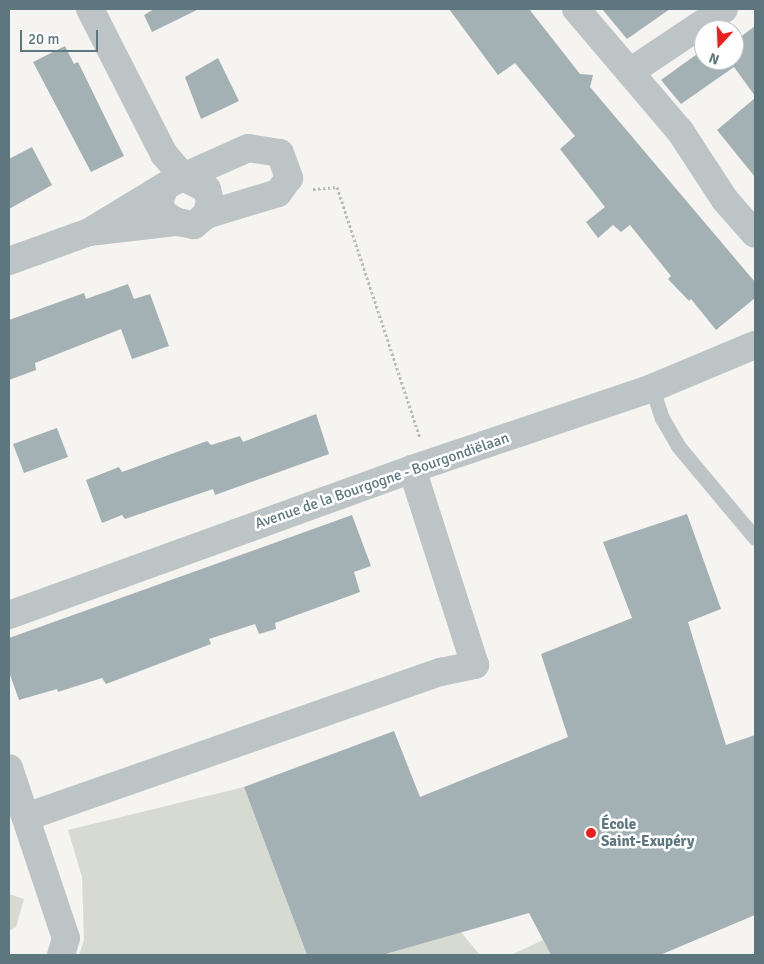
<!DOCTYPE html>
<html>
<head>
<meta charset="utf-8">
<style>
	body { margin:0 }
	#map { position:relative; width:764px; height:964px; overflow:hidden; background:#f5f4f1; font-family:Signika,sans-serif }
	div>[style] { position:absolute }
	.green>* { inset:0; background:#d6dad0 }
	.building>* { inset:0; background:#a4b1b4 }
	.path>* { height:3px; margin-top:-1.5px; transform-origin:0; background:repeating-linear-gradient(90deg,#b7bcbd 0 2.5px,transparent 0 5px) }
	.lane>* { height:15px; margin:-7.5px; padding:0 7.5px; transform-origin:7.5px; border-radius:7.5px; background:#bdc4c6 }
	.street>* { height:28px; margin:-14px; padding:0 14px; transform-origin:14px; border-radius:14px; background:#bdc4c6 }
	.dots>* { width:14px; height:14px; translate:-50% -50%; box-sizing:border-box; border:2px solid #fff; border-radius:50% }
	span { translate:-50% -50%; white-space:nowrap; text-align:center; line-height:1.15; -webkit-text-stroke:5px #fff; paint-order:stroke }
	.street-label { font-size:15px; color:#5e777e }
	.poi-label { font-size:15px; color:#5e777e; font-weight:700 }
	.left { translate:0 -50%; text-align:left }
	.frame { position:absolute; inset:0; border:10px solid #5e777e; pointer-events:none }
	.north { position:absolute; left:694px; top:20px; width:50px; height:50px; box-sizing:border-box; background:#fff; border:1px solid #bfc9cb; border-radius:50%; rotate:200deg; font-size:14px; font-weight:700; line-height:20px; text-align:center; color:#5e777e }
	.north::after { content:''; display:block; margin:auto; width:18px; height:22px; background:#ec1d1a; clip-path:polygon(50% 0,100% 100%,50% 72%,0 100%) }
	.scale { position:absolute; left:20px; top:30px; width:78px; height:22px; box-sizing:border-box; border:2px solid #5e777e; border-top:0; padding-left:6px; font-size:15px; line-height:18px; white-space:nowrap; color:#5e777e; -webkit-text-stroke:4px #fff; paint-order:stroke }
</style>
</head>
<body>
<div id="map">
	<div class="green">
		<i style="clip-path:polygon(244px 787px,307px 955px,79px 955px,84px 940px,82px 877px,68px 830px)"></i>
		<i style="clip-path:polygon(9px 894px,24px 899px,16px 927px,9px 931px)"></i>
		<i style="clip-path:polygon(461px 932px,480px 955px,382px 955px)"></i>
		<i style="clip-path:polygon(543px 940px,551px 955px,511px 955px)"></i>
	</div>
	<div class="building">
		<i style="clip-path:polygon(154px 9px,199px 9px,152px 32px,144px 15px)"></i>
		<i style="clip-path:polygon(449px 9px,529px 9px,580px 74px,593px 75px,590px 87px,755px 282px,755px 298px,716px 330px,691px 299px,689px 301px,668px 279px,671px 276px,630px 225px,621px 232px,613px 225px,598px 238px,586px 222px,605px 207px,560px 149px,575px 136px,515px 63px,498px 75px)"></i>
		<i style="clip-path:polygon(602px 9px,670px 9px,627px 39px)"></i>
		<i style="clip-path:polygon(755px 26px,755px 96px,734px 67px,681px 104px,661px 80px,704px 49px,704px 60px,734px 60px,734px 42px)"></i>
		<i style="clip-path:polygon(65px 46px,74px 64px,78px 62px,124px 156px,91px 172px,33px 62px)"></i>
		<i style="clip-path:polygon(218px 58px,239px 101px,201px 119px,185px 77px)"></i>
		<i style="clip-path:polygon(755px 98px,755px 177px,717px 130px)"></i>
		<i style="clip-path:polygon(32px 147px,52px 185px,9px 209px,9px 159px)"></i>
		<i style="clip-path:polygon(128px 284px,134px 299px,150px 294px,169px 346px,132px 359px,121px 329px,35px 363px,36px 370px,9px 380px,9px 320px,84px 293px,86px 299px)"></i>
		<i style="clip-path:polygon(316px 414px,329px 454px,215px 495px,213px 489px,125px 519px,122px 515px,102px 523px,86px 480px,119px 467px,122px 472px,207px 441px,211px 445px,240px 436px,243px 442px)"></i>
		<i style="clip-path:polygon(57px 428px,68px 457px,24px 473px,13px 444px)"></i>
		<i style="clip-path:polygon(687px 514px,721px 609px,688px 622px,726px 745px,755px 735px,755px 915px,660px 955px,551px 955px,529px 913px,382px 955px,307px 955px,244px 787px,394px 731px,420px 797px,568px 737px,541px 654px,632px 618px,603px 542px)"></i>
		<i style="clip-path:polygon(352px 515px,371px 566px,354px 572px,360px 592px,275px 623px,276px 629px,259px 634px,255px 624px,209px 639px,211px 644px,106px 684px,102px 678px,58px 692px,57px 689px,19px 700px,9px 672px,9px 638px)"></i>
	</div>
	<div class="path">
		<i style="left:313px;top:189px;width:24px;rotate:-5deg"></i>
		<i style="left:337px;top:187px;width:264px;rotate:71.7deg"></i>
	</div>
	<div class="lane">
		<i style="left:652px;top:388px;width:32px;rotate:72deg"></i>
		<i style="left:662px;top:418px;width:32px;rotate:60deg"></i>
		<i style="left:678px;top:446px;width:120px;rotate:50.1deg"></i>
	</div>
	<div class="street">
		<i style="left:90px;top:9px;width:163px;rotate:63deg"></i>
		<i style="left:164px;top:154px;width:30px;rotate:50deg"></i>
		<i style="left:183px;top:177px;width:27px;rotate:27deg"></i>
		<i style="left:207px;top:189px;width:13px;rotate:77deg"></i>
		<i style="left:210px;top:202px;width:14px;rotate:107deg"></i>
		<i style="left:206px;top:215px;width:16px;rotate:140deg"></i>
		<i style="left:194px;top:225px;width:17px;rotate:-170deg"></i>
		<i style="left:177px;top:222px;width:15px;rotate:-148deg"></i>
		<i style="left:164px;top:214px;width:13px;rotate:-113deg"></i>
		<i style="left:159px;top:202px;width:17px;rotate:-69deg"></i>
		<i style="left:165px;top:186px;width:20px;rotate:-27deg"></i>
		<i style="left:183px;top:177px;width:71px;rotate:-24deg"></i>
		<i style="left:248px;top:148px;width:32px;rotate:9deg"></i>
		<i style="left:280px;top:153px;width:27px;rotate:70deg"></i>
		<i style="left:289px;top:178px;width:19px;rotate:126deg"></i>
		<i style="left:278px;top:193px;width:75px;rotate:163deg"></i>
		<i style="left:576px;top:9px;width:160px;rotate:49.6deg"></i>
		<i style="left:680px;top:131px;width:82px;rotate:56.9deg"></i>
		<i style="left:725px;top:200px;width:45px;rotate:48.6deg"></i>
		<i style="left:630px;top:72px;width:113px;rotate:-33.8deg"></i>
		<i style="left:165px;top:186px;width:89px;rotate:148.8deg"></i>
		<i style="left:89px;top:232px;width:89px;rotate:-6.5deg"></i>
		<i style="left:9px;top:261px;width:85px;rotate:-19.9deg"></i>
		<i style="left:9px;top:615px;width:429px;rotate:-19.9deg"></i>
		<i style="left:412px;top:469px;width:253px;rotate:-18.6deg"></i>
		<i style="left:652px;top:388px;width:112px;rotate:-22.7deg"></i>
		<i style="left:9px;top:768px;width:179px;rotate:71.5deg"></i>
		<i style="left:66px;top:938px;width:18px;rotate:106deg"></i>
		<i style="left:26px;top:817px;width:440px;rotate:-19.3deg"></i>
		<i style="left:441px;top:672px;width:35px;rotate:-12deg"></i>
		<i style="left:475px;top:665px;width:206px;rotate:-107.8deg"></i>
	</div>
	<div class="dots">
		<i style="left:591px;top:833px;background:#ec1d1a"></i>
	</div>
	<div class="street-label">
		<span style="left:382px;top:481px;rotate:-19deg">Avenue de la Bourgogne - Bourgondiëlaan</span>
	</div>
	<div class="poi-label">
		<span class="left" style="left:601px;top:833px">École<br>Saint-Exupéry</span>
	</div>
	<div class="frame"></div>
	<div class="north">N</div>
	<div class="scale">20 m</div>
</div>
</body>
</html>
